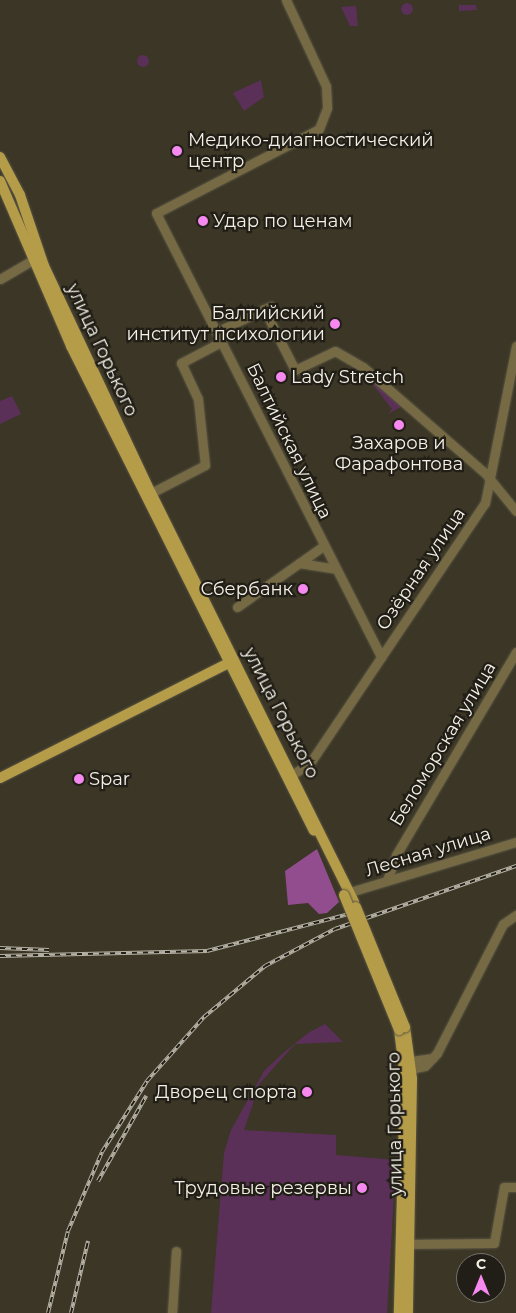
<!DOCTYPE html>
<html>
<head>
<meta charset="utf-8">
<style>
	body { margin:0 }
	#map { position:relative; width:516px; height:1313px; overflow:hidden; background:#3b3625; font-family:Montserrat,sans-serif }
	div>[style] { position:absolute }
	.green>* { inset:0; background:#5b3058 }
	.round { border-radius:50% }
	.forest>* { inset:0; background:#914d8e }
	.roads { filter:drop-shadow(0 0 1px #595444) drop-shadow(0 0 1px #595444) }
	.minor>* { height:9px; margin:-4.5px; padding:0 4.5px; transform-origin:4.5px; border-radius:4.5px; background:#766a44 }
	.major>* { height:10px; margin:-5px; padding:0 5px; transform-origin:5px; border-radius:5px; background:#b59c49 }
	.rail>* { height:4px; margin-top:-2px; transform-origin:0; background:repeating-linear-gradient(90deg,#201e16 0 5.5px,#b5b1a4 0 11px); box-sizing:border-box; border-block:1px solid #b5b1a4 }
	.bridges { filter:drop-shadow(0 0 1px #595444) drop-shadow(0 0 1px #595444) }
	.major-bridge>* { height:10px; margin:-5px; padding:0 5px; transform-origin:5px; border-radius:5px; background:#b59c49 }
	.dots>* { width:14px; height:14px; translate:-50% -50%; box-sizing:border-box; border:2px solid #201e16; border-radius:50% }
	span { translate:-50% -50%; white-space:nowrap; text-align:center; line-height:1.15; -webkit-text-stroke:4.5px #201e16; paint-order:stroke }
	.poi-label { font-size:18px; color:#f4f0e6 }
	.left { translate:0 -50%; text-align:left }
	.right { translate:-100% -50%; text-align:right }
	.street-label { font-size:18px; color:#f4f0e6 }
	.north { position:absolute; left:456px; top:1253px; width:50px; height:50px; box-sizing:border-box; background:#201e16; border:1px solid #757269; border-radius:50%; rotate:0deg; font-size:14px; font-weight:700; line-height:20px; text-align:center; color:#f4f0e6 }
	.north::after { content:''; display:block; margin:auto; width:18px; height:22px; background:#f589ef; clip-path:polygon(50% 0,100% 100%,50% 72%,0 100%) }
</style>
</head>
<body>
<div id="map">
	<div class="green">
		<i class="round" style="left:401px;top:3px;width:12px;height:12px"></i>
		<i style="clip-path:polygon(459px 5px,476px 5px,477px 10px,459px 11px)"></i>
		<i style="clip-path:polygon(356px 6px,358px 26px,350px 26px,341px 7px)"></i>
		<i class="round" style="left:137px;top:55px;width:12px;height:12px"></i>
		<i style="clip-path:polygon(261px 80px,264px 97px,244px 111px,233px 93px)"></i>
		<i style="clip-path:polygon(365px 375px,383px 385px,401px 407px,388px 414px,392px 409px)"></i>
		<i style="clip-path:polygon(12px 396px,21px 414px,0 424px,0 401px)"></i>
		<i style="clip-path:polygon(325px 1024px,343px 1042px,295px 1044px,260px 1083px,244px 1130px,336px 1135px,336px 1155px,396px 1160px,387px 1313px,211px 1313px,224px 1153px,231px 1130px,264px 1071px,282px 1054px,308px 1033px)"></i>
	</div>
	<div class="forest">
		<i style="clip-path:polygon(317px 849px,339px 902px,327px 913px,319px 914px,308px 903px,288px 905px,285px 871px)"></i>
	</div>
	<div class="roads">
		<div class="minor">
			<i style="left:286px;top:0;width:95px;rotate:65.1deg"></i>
			<i style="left:326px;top:86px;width:22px;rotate:87deg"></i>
			<i style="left:327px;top:108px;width:22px;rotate:111deg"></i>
			<i style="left:319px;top:129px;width:183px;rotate:152.7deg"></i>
			<i style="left:156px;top:213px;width:498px;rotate:63.1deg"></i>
			<i style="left:0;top:279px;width:44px;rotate:-30.1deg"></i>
			<i style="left:264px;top:309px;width:68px;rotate:63.1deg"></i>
			<i style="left:295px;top:370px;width:44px;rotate:-25.4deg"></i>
			<i style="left:335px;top:351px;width:32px;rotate:30deg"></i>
			<i style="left:363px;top:367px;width:162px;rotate:41deg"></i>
			<i style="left:485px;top:473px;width:49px;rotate:50.8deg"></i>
			<i style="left:216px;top:332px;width:61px;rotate:-25.3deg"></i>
			<i style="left:151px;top:493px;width:61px;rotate:-27.4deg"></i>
			<i style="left:205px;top:465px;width:66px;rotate:-96.1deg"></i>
			<i style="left:198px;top:399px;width:40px;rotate:-115deg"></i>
			<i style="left:181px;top:363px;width:45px;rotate:-27.7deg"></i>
			<i style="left:299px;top:563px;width:36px;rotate:9deg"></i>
			<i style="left:237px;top:607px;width:105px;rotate:-35.3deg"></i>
			<i style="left:287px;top:778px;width:27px;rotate:-33deg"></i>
			<i style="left:310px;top:763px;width:313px;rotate:-56.1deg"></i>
			<i style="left:485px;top:503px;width:160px;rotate:-78.8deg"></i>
			<i style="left:387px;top:880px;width:27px;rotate:-70deg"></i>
			<i style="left:396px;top:855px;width:236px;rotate:-59.4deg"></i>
			<i style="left:350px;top:892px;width:173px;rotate:-16.8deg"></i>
			<i style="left:404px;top:1062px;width:29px;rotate:-8deg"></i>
			<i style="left:405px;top:1070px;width:20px;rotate:-11deg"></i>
			<i style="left:425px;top:1066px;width:18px;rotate:-47deg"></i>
			<i style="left:437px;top:1053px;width:145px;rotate:-62.9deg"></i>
			<i style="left:503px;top:924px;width:16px;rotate:-35deg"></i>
			<i style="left:403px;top:1244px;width:91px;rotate:-0.6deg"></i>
			<i style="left:494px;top:1243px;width:57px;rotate:-79.9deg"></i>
			<i style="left:504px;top:1187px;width:12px"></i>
			<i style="left:172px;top:1313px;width:62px;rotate:-86.3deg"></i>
		</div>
		<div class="major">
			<i style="left:0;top:157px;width:43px;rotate:62.2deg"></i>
			<i style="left:20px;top:195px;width:75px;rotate:71.3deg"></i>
			<i style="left:44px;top:266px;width:251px;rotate:64.8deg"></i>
			<i style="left:151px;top:493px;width:457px;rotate:63.6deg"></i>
			<i style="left:0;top:181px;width:180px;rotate:66.7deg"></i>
			<i style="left:71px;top:346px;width:542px;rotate:63.39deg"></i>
			<i style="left:0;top:778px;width:261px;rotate:-26.7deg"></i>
			<i style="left:405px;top:1027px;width:52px;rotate:82.3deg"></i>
			<i style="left:412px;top:1079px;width:234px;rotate:91deg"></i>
			<i style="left:399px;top:1030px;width:47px;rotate:82.7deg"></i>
			<i style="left:405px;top:1077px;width:236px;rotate:91.5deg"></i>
		</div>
	</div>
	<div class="rail">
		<i style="left:0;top:948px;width:49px;rotate:2.3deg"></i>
		<i style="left:0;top:956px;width:207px;rotate:-1.4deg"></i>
		<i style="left:207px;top:951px;width:155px;rotate:-14.6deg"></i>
		<i style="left:98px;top:1181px;width:98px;rotate:-60.5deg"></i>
		<i style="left:48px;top:1313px;width:84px;rotate:-76.3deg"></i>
		<i style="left:68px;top:1231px;width:86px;rotate:-66.7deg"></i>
		<i style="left:102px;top:1152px;width:84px;rotate:-57.6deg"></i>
		<i style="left:147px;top:1081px;width:86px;rotate:-48.3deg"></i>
		<i style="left:204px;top:1017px;width:80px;rotate:-39.9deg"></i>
		<i style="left:265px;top:966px;width:79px;rotate:-27.9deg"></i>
		<i style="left:335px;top:929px;width:192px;rotate:-19.2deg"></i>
		<i style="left:71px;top:1313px;width:74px;rotate:-76.7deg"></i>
	</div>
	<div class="bridges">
		<div class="major-bridge">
			<i style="left:344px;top:895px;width:146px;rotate:67.8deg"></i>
			<i style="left:356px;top:907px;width:130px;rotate:67.8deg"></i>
		</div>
	</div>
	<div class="dots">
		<i style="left:177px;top:151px;background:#f589ef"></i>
		<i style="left:203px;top:221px;background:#f589ef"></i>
		<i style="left:335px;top:324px;background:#f589ef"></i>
		<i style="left:281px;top:377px;background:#f589ef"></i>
		<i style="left:399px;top:425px;background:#f589ef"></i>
		<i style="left:303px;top:589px;background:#f589ef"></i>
		<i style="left:79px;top:779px;background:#f589ef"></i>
		<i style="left:307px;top:1092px;background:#f589ef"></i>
		<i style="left:362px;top:1188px;background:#f589ef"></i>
	</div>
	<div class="poi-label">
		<span class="left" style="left:188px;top:151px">Медико-диагностический<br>центр</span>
		<span class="left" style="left:213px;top:221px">Удар по ценам</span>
		<span class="right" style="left:325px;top:324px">Балтийский<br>институт психологии</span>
		<span class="left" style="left:291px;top:377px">Lady Stretch</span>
		<span style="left:399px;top:454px">Захаров и<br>Фарафонтова</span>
		<span class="right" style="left:293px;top:589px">Сбербанк</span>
		<span class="left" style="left:89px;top:779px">Spar</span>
		<span class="right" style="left:297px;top:1092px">Дворец спорта</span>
		<span class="right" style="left:352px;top:1188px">Трудовые резервы</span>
	</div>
	<div class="street-label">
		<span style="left:102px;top:350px;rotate:65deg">улица Горького</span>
		<span style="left:289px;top:441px;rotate:64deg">Балтийская улица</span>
		<span style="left:421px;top:569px;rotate:-56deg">Озёрная улица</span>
		<span style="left:281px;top:713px;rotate:63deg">улица Горького</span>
		<span style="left:443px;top:744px;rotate:-59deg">Беломорская улица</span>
		<span style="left:428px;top:852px;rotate:-17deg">Лесная улица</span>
		<span style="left:395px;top:1124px;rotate:-91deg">улица Горького</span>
	</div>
	<div class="north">С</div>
</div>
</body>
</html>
